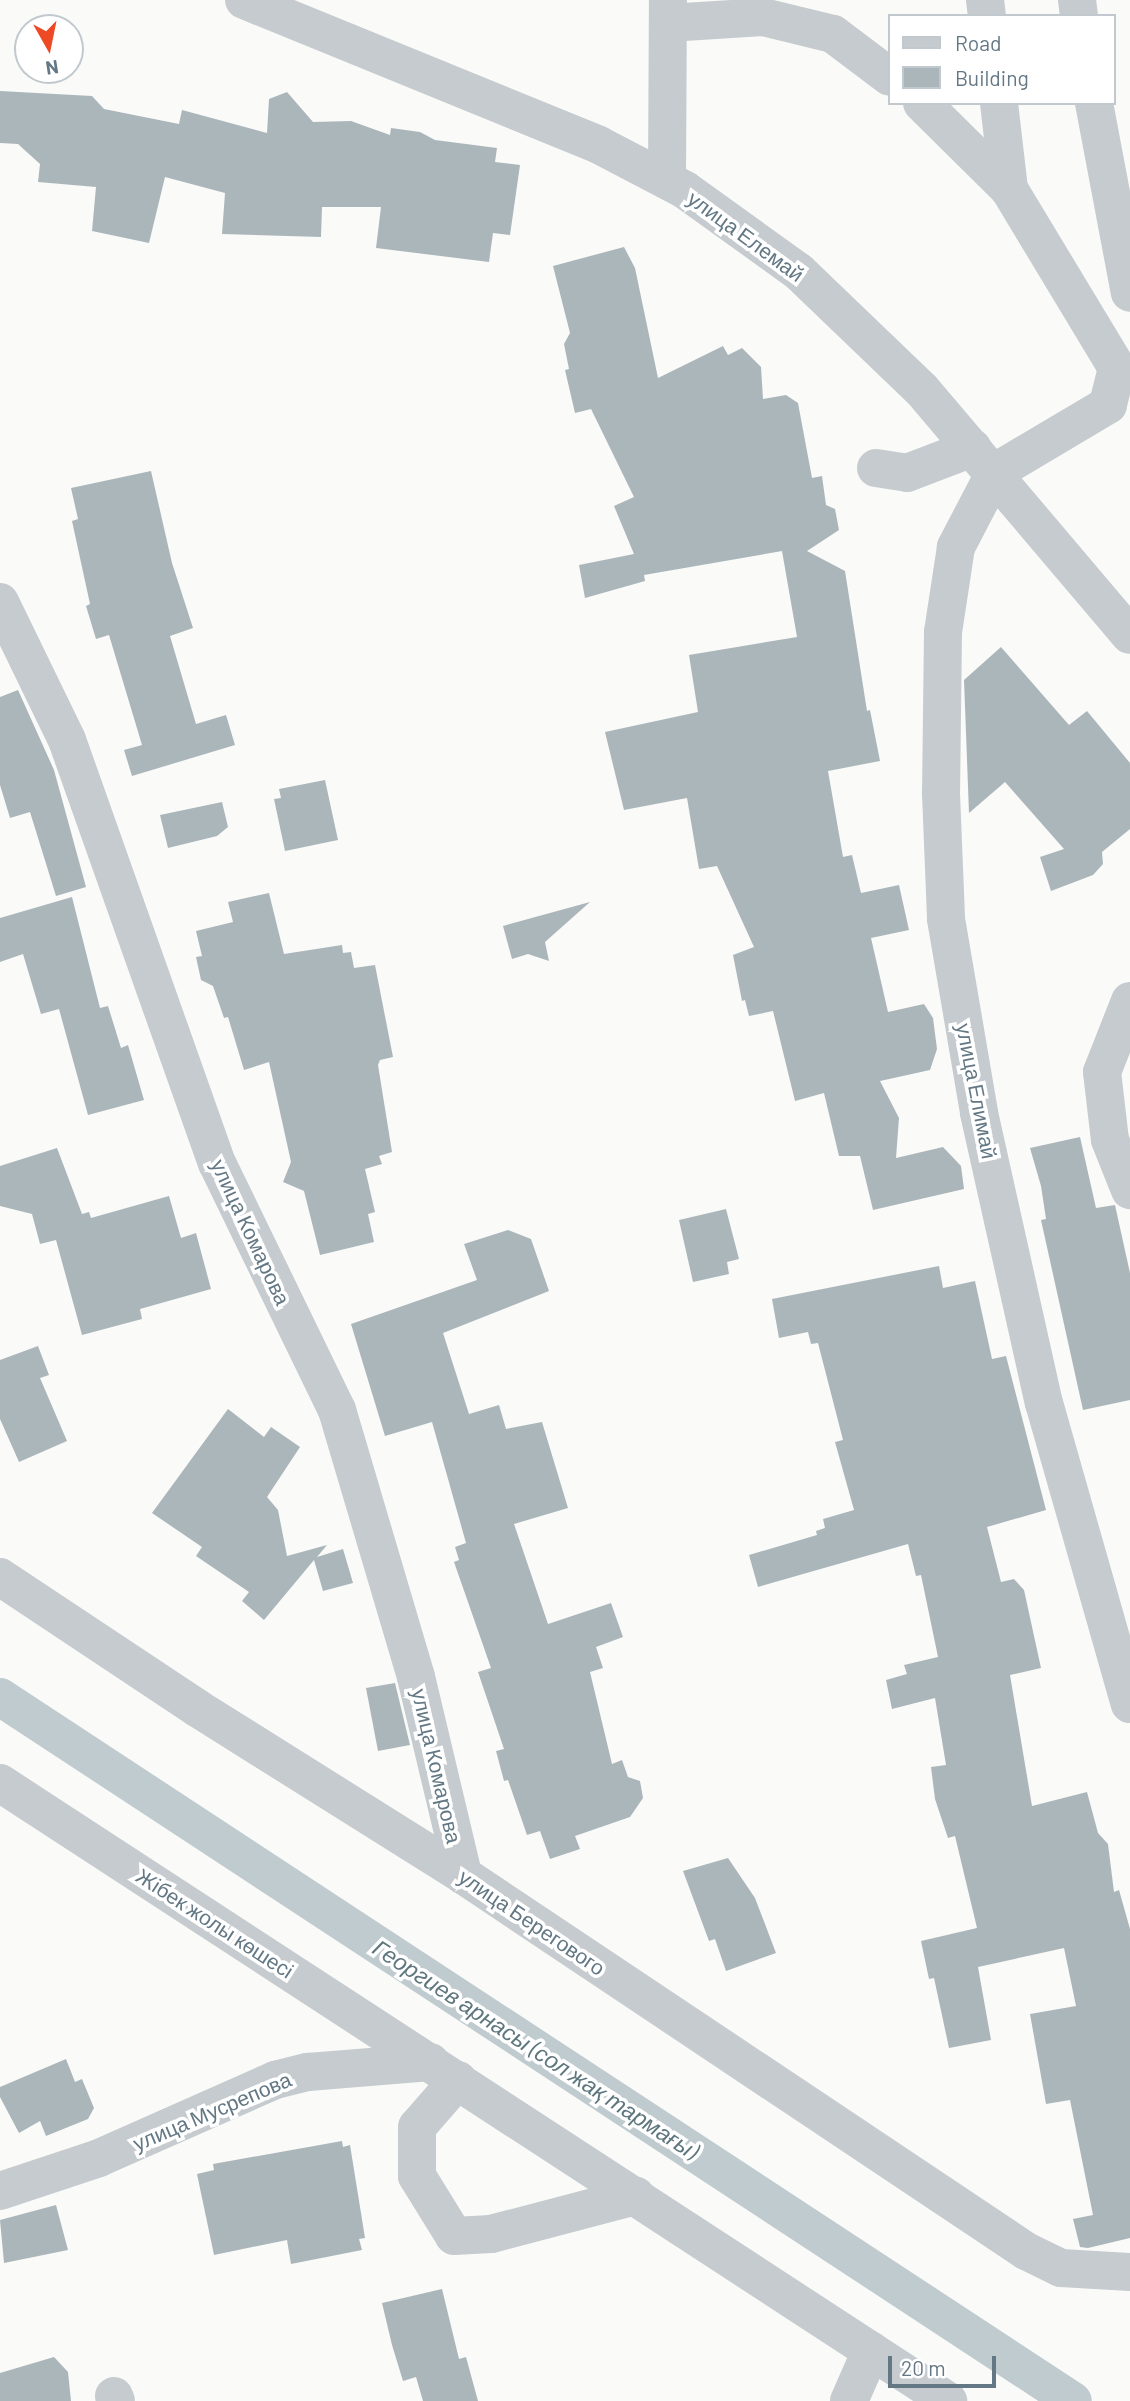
<!DOCTYPE html>
<html>
<head>
<meta charset="utf-8">
<style>
	body { margin:0 }
	#map { position:relative; width:1130px; height:2401px; overflow:hidden; background:#fafaf8; font-family:Barlow,sans-serif }
	div>[style] { position:absolute }
	.canal>* { height:38px; margin:-19px; padding:0 19px; transform-origin:19px; border-radius:19px; background:#bfcbcf }
	.building>* { inset:0; background:#abb6bb }
	.minor>* { height:38px; margin:-19px; padding:0 19px; transform-origin:19px; border-radius:19px; background:#c5cbce }
	span { translate:-50% -50%; white-space:nowrap; text-align:center; line-height:1.15; -webkit-text-stroke:7px #fff; paint-order:stroke }
	.street-label { font-size:21px; color:#637884 }
	.water-label { font-size:23px; color:#5e777e; font-style:italic }
	.legend { position:absolute; left:888px; top:14px; width:228px; height:91px; box-sizing:border-box; background:#fff; border:2px solid #c1c9ce; margin:0; padding:9px 12px; list-style:none; font-size:21px; color:#637884 }
	.legend li { display:flex; align-items:center; gap:14px; height:35px }
	.legend b { width:35px; border:2px solid #c1c9ce }
	.north { position:absolute; left:14px; top:14px; width:70px; height:70px; box-sizing:border-box; background:#fff; border:2px solid #c1c9ce; border-radius:50%; rotate:171deg; font-size:19px; font-weight:700; line-height:28px; text-align:center; color:#637884 }
	.north::after { content:''; display:block; margin:auto; width:24px; height:32px; background:#ed4925; clip-path:polygon(50% 0,100% 100%,50% 72%,0 100%) }
	.scale { position:absolute; left:888px; top:2356px; width:108px; height:32px; box-sizing:border-box; border:4px solid #637884; border-top:0; padding-left:9px; font-size:21px; line-height:24px; white-space:nowrap; color:#637884; -webkit-text-stroke:5px #fff; paint-order:stroke }
</style>
</head>
<body>
<div id="map">
	<div class="canal">
		<i style="left:0;top:1697px;width:1283px;rotate:33.27deg"></i>
	</div>
	<div class="building">
		<i style="clip-path:polygon(0 91px,92px 96px,104px 109px,179px 124px,182px 110px,267px 133px,269px 99px,287px 92px,313px 122px,351px 121px,390px 135px,391px 128px,420px 132px,435px 140px,497px 148px,495px 162px,520px 165px,510px 235px,493px 233px,489px 262px,376px 248px,381px 207px,322px 207px,321px 237px,222px 234px,225px 193px,165px 177px,149px 243px,92px 231px,96px 187px,38px 182px,40px 164px,18px 144px,0 143px)"></i>
		<i style="clip-path:polygon(624px 247px,635px 268px,658px 378px,723px 346px,728px 355px,742px 348px,761px 367px,763px 399px,786px 395px,798px 403px,812px 478px,822px 476px,826px 505px,835px 509px,839px 530px,807px 551px,845px 571px,867px 711px,870px 710px,880px 761px,828px 771px,843px 857px,852px 855px,861px 893px,899px 885px,909px 930px,871px 938px,888px 1012px,924px 1004px,933px 1018px,937px 1049px,930px 1070px,880px 1081px,899px 1118px,896px 1158px,943px 1147px,961px 1166px,964px 1189px,873px 1210px,860px 1156px,839px 1156px,824px 1093px,795px 1101px,773px 1011px,749px 1016px,745px 1000px,742px 1001px,733px 955px,754px 947px,717px 866px,699px 869px,687px 798px,624px 810px,605px 732px,698px 712px,689px 655px,797px 637px,782px 551px,644px 575px,645px 581px,585px 598px,579px 565px,634px 554px,614px 506px,634px 497px,591px 409px,575px 413px,565px 370px,569px 369px,564px 344px,570px 333px,553px 266px)"></i>
		<i style="clip-path:polygon(151px 471px,172px 563px,193px 628px,170px 636px,196px 724px,226px 715px,235px 745px,132px 776px,124px 750px,142px 745px,109px 635px,96px 639px,86px 606px,90px 604px,72px 521px,78px 519px,71px 488px)"></i>
		<i style="clip-path:polygon(1001px 647px,1069px 725px,1087px 711px,1130px 763px,1130px 829px,1102px 852px,1103px 864px,1093px 875px,1051px 891px,1040px 857px,1064px 849px,1005px 782px,969px 813px,964px 680px)"></i>
		<i style="clip-path:polygon(18px 690px,54px 770px,86px 887px,56px 896px,30px 812px,10px 818px,0 785px,0 697px)"></i>
		<i style="clip-path:polygon(325px 780px,338px 840px,285px 851px,274px 799px,281px 798px,279px 789px)"></i>
		<i style="clip-path:polygon(222px 802px,228px 827px,217px 836px,168px 848px,160px 815px)"></i>
		<i style="clip-path:polygon(269px 893px,284px 954px,342px 945px,343px 953px,351px 952px,354px 968px,375px 965px,393px 1057px,380px 1060px,378px 1065px,392px 1152px,379px 1156px,382px 1164px,365px 1169px,375px 1212px,368px 1214px,374px 1242px,320px 1255px,304px 1191px,283px 1182px,291px 1162px,269px 1062px,244px 1070px,228px 1017px,224px 1018px,213px 986px,201px 980px,196px 957px,202px 956px,196px 931px,233px 922px,228px 902px)"></i>
		<i style="clip-path:polygon(72px 897px,100px 1008px,108px 1006px,121px 1048px,128px 1045px,144px 1100px,88px 1115px,59px 1009px,41px 1014px,23px 954px,0 962px,0 918px)"></i>
		<i style="clip-path:polygon(590px 902px,545px 942px,549px 961px,528px 954px,512px 959px,503px 926px)"></i>
		<i style="clip-path:polygon(1080px 1137px,1096px 1208px,1115px 1205px,1130px 1273px,1130px 1400px,1083px 1410px,1041px 1220px,1046px 1219px,1041px 1186px,1030px 1148px)"></i>
		<i style="clip-path:polygon(57px 1148px,82px 1214px,89px 1212px,91px 1218px,169px 1196px,181px 1238px,196px 1233px,211px 1289px,140px 1309px,142px 1319px,82px 1335px,56px 1240px,40px 1244px,32px 1214px,0 1206px,0 1166px)"></i>
		<i style="clip-path:polygon(726px 1209px,739px 1259px,727px 1262px,729px 1274px,693px 1282px,679px 1220px)"></i>
		<i style="clip-path:polygon(508px 1230px,531px 1239px,549px 1291px,443px 1333px,469px 1414px,499px 1405px,506px 1429px,542px 1422px,568px 1508px,514px 1524px,548px 1624px,611px 1603px,623px 1637px,596px 1647px,603px 1668px,590px 1672px,612px 1764px,622px 1760px,628px 1777px,640px 1781px,643px 1798px,630px 1817px,575px 1836px,580px 1849px,550px 1859px,540px 1831px,527px 1835px,508px 1780px,504px 1781px,496px 1751px,504px 1749px,478px 1672px,491px 1668px,454px 1562px,459px 1560px,455px 1547px,466px 1543px,432px 1422px,385px 1436px,351px 1324px,477px 1280px,464px 1244px)"></i>
		<i style="clip-path:polygon(939px 1266px,943px 1288px,975px 1281px,992px 1359px,1006px 1356px,1046px 1510px,987px 1527px,1001px 1582px,1014px 1579px,1024px 1590px,1041px 1668px,1010px 1675px,1032px 1806px,1087px 1792px,1098px 1833px,1108px 1844px,1114px 1892px,1119px 1890px,1130px 1929px,1130px 2238px,1088px 2248px,1080px 2247px,1073px 2219px,1093px 2215px,1070px 2100px,1046px 2104px,1030px 2014px,1076px 2006px,1064px 1948px,978px 1967px,991px 2040px,949px 2048px,934px 1978px,929px 1979px,921px 1941px,977px 1928px,955px 1836px,948px 1838px,935px 1799px,931px 1767px,946px 1765px,935px 1698px,892px 1709px,886px 1680px,907px 1674px,904px 1665px,938px 1657px,921px 1575px,916px 1576px,908px 1544px,758px 1587px,749px 1555px,817px 1535px,816px 1531px,825px 1528px,823px 1519px,854px 1510px,835px 1442px,843px 1440px,818px 1343px,811px 1344px,808px 1332px,779px 1338px,772px 1299px)"></i>
		<i style="clip-path:polygon(38px 1346px,49px 1375px,40px 1378px,67px 1441px,19px 1462px,0 1419px,0 1360px)"></i>
		<i style="clip-path:polygon(228px 1409px,264px 1437px,271px 1427px,300px 1447px,267px 1497px,278px 1510px,287px 1556px,327px 1545px,317px 1557px,343px 1549px,353px 1583px,323px 1591px,314px 1560px,264px 1620px,242px 1601px,249px 1592px,196px 1556px,202px 1547px,152px 1513px)"></i>
		<i style="clip-path:polygon(395px 1683px,410px 1745px,378px 1751px,366px 1688px)"></i>
		<i style="clip-path:polygon(728px 1858px,755px 1898px,776px 1953px,726px 1971px,715px 1939px,709px 1941px,683px 1871px)"></i>
		<i style="clip-path:polygon(66px 2059px,75px 2082px,82px 2079px,94px 2108px,88px 2119px,46px 2136px,40px 2121px,19px 2133px,0 2097px,0 2087px)"></i>
		<i style="clip-path:polygon(342px 2141px,343px 2147px,350px 2145px,365px 2238px,359px 2239px,362px 2250px,291px 2264px,287px 2240px,214px 2255px,197px 2174px,214px 2170px,213px 2164px)"></i>
		<i style="clip-path:polygon(56px 2205px,68px 2250px,4px 2263px,0 2220px)"></i>
		<i style="clip-path:polygon(442px 2289px,459px 2359px,466px 2357px,478px 2401px,423px 2401px,416px 2377px,403px 2381px,392px 2345px,382px 2303px)"></i>
		<i style="clip-path:polygon(54px 2357px,68px 2372px,71px 2401px,0 2401px,0 2373px)"></i>
	</div>
	<div class="minor">
		<i style="left:244px;top:0;width:383px;rotate:22.2deg"></i>
		<i style="left:599px;top:145px;width:97px;rotate:27.6deg"></i>
		<i style="left:685px;top:190px;width:140px;rotate:35.7deg"></i>
		<i style="left:799px;top:272px;width:170px;rotate:43.8deg"></i>
		<i style="left:922px;top:390px;width:321px;rotate:49.7deg"></i>
		<i style="left:985px;top:0;width:16px;rotate:83deg"></i>
		<i style="left:1077px;top:0;width:16px;rotate:83deg"></i>
		<i style="left:668px;top:23px;width:95px;rotate:-3.6deg"></i>
		<i style="left:763px;top:17px;width:72px;rotate:13.7deg"></i>
		<i style="left:833px;top:34px;width:71px;rotate:37deg"></i>
		<i style="left:922px;top:103px;width:122px;rotate:44.7deg"></i>
		<i style="left:1009px;top:189px;width:209px;rotate:58.9deg"></i>
		<i style="left:1117px;top:368px;width:38px;rotate:104deg"></i>
		<i style="left:1108px;top:405px;width:131px;rotate:149.3deg"></i>
		<i style="left:995px;top:472px;width:85px;rotate:117.5deg"></i>
		<i style="left:956px;top:547px;width:86px;rotate:98.7deg"></i>
		<i style="left:943px;top:632px;width:161px;rotate:90.7deg"></i>
		<i style="left:941px;top:793px;width:126px;rotate:87.7deg"></i>
		<i style="left:946px;top:919px;width:197px;rotate:80.3deg"></i>
		<i style="left:979px;top:1113px;width:297px;rotate:77.4deg"></i>
		<i style="left:1044px;top:1403px;width:313px;rotate:74.1deg"></i>
		<i style="left:999px;top:103px;width:87px;rotate:83.4deg"></i>
		<i style="left:1094px;top:103px;width:193px;rotate:79.3deg"></i>
		<i style="left:667px;top:180px;width:180px;rotate:-89.7deg"></i>
		<i style="left:876px;top:468px;width:31px;rotate:9deg"></i>
		<i style="left:907px;top:473px;width:70px;rotate:-21deg"></i>
		<i style="left:0;top:602px;width:153px;rotate:64.1deg"></i>
		<i style="left:67px;top:740px;width:449px;rotate:70.5deg"></i>
		<i style="left:217px;top:1163px;width:275px;rotate:64.1deg"></i>
		<i style="left:337px;top:1410px;width:278px;rotate:73.5deg"></i>
		<i style="left:416px;top:1677px;width:204px;rotate:76.6deg"></i>
		<i style="left:1130px;top:1001px;width:76px;rotate:111.5deg"></i>
		<i style="left:1102px;top:1072px;width:68px;rotate:83.3deg"></i>
		<i style="left:1110px;top:1140px;width:54px;rotate:68.2deg"></i>
		<i style="left:0;top:1577px;width:237px;rotate:33.6deg"></i>
		<i style="left:197px;top:1708px;width:314px;rotate:32.1deg"></i>
		<i style="left:463px;top:1875px;width:677px;rotate:33.74deg"></i>
		<i style="left:1026px;top:2251px;width:39px;rotate:26deg"></i>
		<i style="left:1061px;top:2268px;width:69px;rotate:3.3deg"></i>
		<i style="left:0;top:1783px;width:1132px;rotate:33.1deg"></i>
		<i style="left:458px;top:2080px;width:62px;rotate:131.1deg"></i>
		<i style="left:417px;top:2127px;width:49px;rotate:90deg"></i>
		<i style="left:417px;top:2176px;width:70px;rotate:58.3deg"></i>
		<i style="left:454px;top:2236px;width:37px;rotate:-3deg"></i>
		<i style="left:491px;top:2234px;width:150px;rotate:-14.7deg"></i>
		<i style="left:0;top:2191px;width:104px;rotate:-18.4deg"></i>
		<i style="left:99px;top:2158px;width:193px;rotate:-23.9deg"></i>
		<i style="left:275px;top:2080px;width:34px;rotate:-14deg"></i>
		<i style="left:308px;top:2072px;width:123px;rotate:-4.6deg"></i>
		<i style="left:114px;top:2396px;width:5px;rotate:68deg"></i>
		<i style="left:849px;top:2401px;width:55px;rotate:-66.3deg"></i>
	</div>
	<div class="street-label">
		<span style="left:746px;top:236px;rotate:36deg">улица Елемай</span>
		<span style="left:977px;top:1091px;rotate:79deg">улица Елимай</span>
		<span style="left:251px;top:1232px;rotate:65deg">улица Комарова</span>
		<span style="left:437px;top:1766px;rotate:77deg">улица Комарова</span>
		<span style="left:532px;top:1922px;rotate:34deg">улица Берегового</span>
		<span style="left:215px;top:1923px;rotate:33deg">Жібек жолы көшесі</span>
		<span style="left:212px;top:2111px;rotate:-23deg">улица Мусрепова</span>
	</div>
	<div class="water-label">
		<span style="left:536px;top:2049px;rotate:33deg">Георгиев арнасы (сол жақ тармағы)</span>
	</div>
	<ul class="legend">
	<li><b style="height:9px;background:#c5cbce"></b>Road</li>
	<li><b style="height:19px;background:#abb6bb"></b>Building</li>
	</ul>
	<div class="north">N</div>
	<div class="scale">20 m</div>
</div>
</body>
</html>
